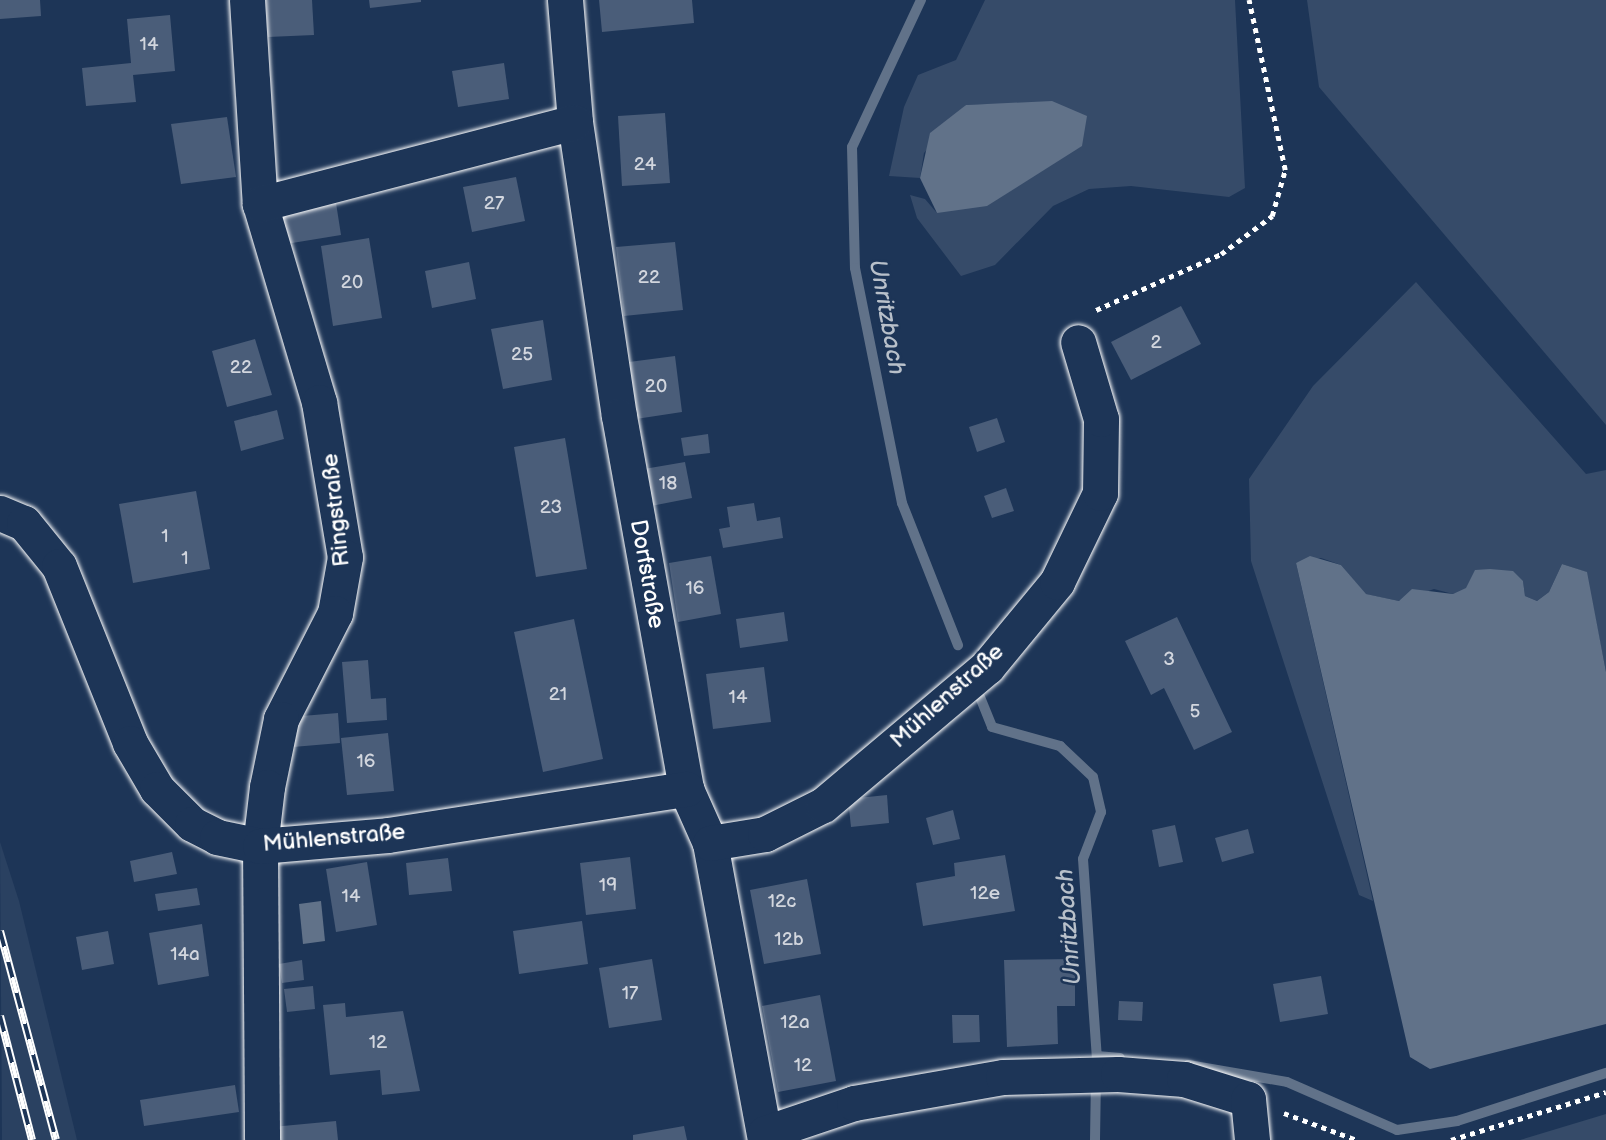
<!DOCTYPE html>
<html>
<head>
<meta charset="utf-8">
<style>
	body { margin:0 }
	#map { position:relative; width:1606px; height:1140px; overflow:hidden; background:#1d3557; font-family:"Balsamiq Sans",sans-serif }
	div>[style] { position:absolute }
	.built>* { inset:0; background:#2a4161 }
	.green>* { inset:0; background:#364b69 }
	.water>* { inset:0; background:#617289 }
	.stream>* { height:10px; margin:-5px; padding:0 5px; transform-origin:5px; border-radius:5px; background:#617289 }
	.building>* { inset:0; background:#4a5d79 }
	.path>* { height:4.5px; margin-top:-2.25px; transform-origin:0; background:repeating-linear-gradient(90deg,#fff 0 5px,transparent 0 10px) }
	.roads { filter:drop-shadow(0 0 2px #fff) drop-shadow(0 0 2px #fff) }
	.minor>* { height:35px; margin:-17.5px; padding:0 17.5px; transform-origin:17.5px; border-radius:17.5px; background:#1d3557 }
	.rail>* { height:8px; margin-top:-4px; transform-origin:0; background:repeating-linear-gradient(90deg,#1d3557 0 16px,#fff 0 32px); box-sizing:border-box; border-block:2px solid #fff }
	span { translate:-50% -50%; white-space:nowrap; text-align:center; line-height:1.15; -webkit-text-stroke:5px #1d3557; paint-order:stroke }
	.number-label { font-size:19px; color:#d2d6de }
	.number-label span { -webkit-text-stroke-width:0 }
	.street-label { font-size:23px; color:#fff }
	.water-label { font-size:24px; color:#b8c0ca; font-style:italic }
</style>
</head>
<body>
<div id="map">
	<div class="built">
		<i style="clip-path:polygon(0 842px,19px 901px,77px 1140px,2px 1140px)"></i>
	</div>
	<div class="green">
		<i style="clip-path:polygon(985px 0,1235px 0,1245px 188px,1229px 197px,1131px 186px,1089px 189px,1053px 206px,995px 265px,961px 276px,917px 218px,910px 195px,925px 199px,937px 213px,992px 104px,966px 105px,924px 153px,920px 178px,889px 176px,904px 107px,918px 75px,956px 60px)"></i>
		<i style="clip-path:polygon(1307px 0,1606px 0,1606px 425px,1319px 87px)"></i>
		<i style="clip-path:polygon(1416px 282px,1586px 474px,1606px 470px,1606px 672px,1586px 572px,1562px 564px,1549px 592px,1537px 601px,1525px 596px,1523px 581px,1453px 594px,1434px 589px,1399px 601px,1365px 594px,1341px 565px,1321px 558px,1296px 563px,1373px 901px,1359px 895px,1251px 561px,1249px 479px,1313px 386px)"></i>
		<i style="clip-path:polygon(1606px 1114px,1606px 1140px,1520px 1140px)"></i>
	</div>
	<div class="water">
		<i style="clip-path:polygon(1052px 101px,1087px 116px,1082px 146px,987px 206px,937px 213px,920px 178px,930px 133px,966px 105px)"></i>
		<i style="clip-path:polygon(1310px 556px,1341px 565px,1366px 594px,1399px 601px,1412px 589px,1453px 594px,1466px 588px,1475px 570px,1490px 569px,1513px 571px,1523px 581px,1525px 596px,1537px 601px,1549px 592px,1562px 564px,1587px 572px,1606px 672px,1606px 1024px,1430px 1069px,1410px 1057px,1296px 563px)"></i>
		<i style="clip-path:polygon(321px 901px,325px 941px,303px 944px,299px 904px)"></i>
	</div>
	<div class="stream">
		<i style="left:921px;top:0;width:162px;rotate:115.1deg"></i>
		<i style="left:852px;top:147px;width:121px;rotate:88.6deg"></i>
		<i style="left:855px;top:268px;width:240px;rotate:78.7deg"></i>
		<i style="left:902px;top:503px;width:153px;rotate:68.5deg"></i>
		<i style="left:980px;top:697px;width:32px;rotate:68deg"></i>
		<i style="left:992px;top:727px;width:71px;rotate:15.6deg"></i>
		<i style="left:1060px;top:746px;width:45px;rotate:43.2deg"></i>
		<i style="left:1093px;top:777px;width:36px;rotate:77deg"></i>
		<i style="left:1101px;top:812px;width:50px;rotate:111deg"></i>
		<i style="left:1083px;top:859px;width:201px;rotate:86deg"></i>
		<i style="left:1097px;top:1056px;width:23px;rotate:5deg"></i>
		<i style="left:1188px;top:1065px;width:100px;rotate:9.7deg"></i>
		<i style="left:1287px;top:1082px;width:120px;rotate:23.6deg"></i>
		<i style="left:1397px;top:1130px;width:61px;rotate:-8.5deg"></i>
		<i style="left:1457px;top:1121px;width:157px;rotate:-17.9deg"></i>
		<i style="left:1095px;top:1140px;width:61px;rotate:-89.1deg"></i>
	</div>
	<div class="building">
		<i style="clip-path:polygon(0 0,40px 0,41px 16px,0 19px)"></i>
		<i style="clip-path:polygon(266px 0,312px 0,314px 35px,268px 37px)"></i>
		<i style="clip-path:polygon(369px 0,421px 0,421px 2px,370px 8px)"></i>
		<i style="clip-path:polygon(599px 0,692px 0,694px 23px,602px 32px)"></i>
		<i style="clip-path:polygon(170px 15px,175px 71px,133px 75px,136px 102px,86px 106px,82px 68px,131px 63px,127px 19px)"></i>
		<i style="clip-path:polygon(504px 63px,509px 99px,458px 107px,452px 71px)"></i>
		<i style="clip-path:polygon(665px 113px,670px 183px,622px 186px,618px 116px)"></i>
		<i style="clip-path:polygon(227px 117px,236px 177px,181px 184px,171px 124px)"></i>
		<i style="clip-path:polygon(516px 177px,525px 221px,472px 232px,463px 187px)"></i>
		<i style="clip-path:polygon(336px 203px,341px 235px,286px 244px,281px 211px)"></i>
		<i style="clip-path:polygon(369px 238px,382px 318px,333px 326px,321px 246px)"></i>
		<i style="clip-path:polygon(675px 242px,683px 310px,624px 316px,616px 247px)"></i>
		<i style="clip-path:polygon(469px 262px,476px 299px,432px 308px,425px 271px)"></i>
		<i style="clip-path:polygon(1181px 306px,1201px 344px,1131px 380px,1111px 342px)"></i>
		<i style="clip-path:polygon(543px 320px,552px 380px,503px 389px,491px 329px)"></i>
		<i style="clip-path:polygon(255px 339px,272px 395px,227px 407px,212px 351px)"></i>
		<i style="clip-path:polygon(675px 356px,682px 412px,636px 419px,629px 362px)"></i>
		<i style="clip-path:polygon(277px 410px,284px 439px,241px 451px,234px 421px)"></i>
		<i style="clip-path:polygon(997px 418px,1005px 442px,977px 452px,969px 427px)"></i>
		<i style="clip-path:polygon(708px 434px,710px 453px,684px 456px,681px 438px)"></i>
		<i style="clip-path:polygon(565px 438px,587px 569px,536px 577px,514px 447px)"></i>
		<i style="clip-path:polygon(685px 462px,692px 498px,651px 506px,644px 469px)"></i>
		<i style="clip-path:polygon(1006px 488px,1014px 511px,992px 518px,984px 496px)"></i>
		<i style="clip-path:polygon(196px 491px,210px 569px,133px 583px,119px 504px)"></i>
		<i style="clip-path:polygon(754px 503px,757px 521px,780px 517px,783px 538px,723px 548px,719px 529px,730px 527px,727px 507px)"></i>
		<i style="clip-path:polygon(711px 556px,721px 614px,678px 622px,669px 563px)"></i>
		<i style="clip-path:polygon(784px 612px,788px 641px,740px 648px,736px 619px)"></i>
		<i style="clip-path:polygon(1177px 617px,1232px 732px,1194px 750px,1164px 688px,1151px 695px,1125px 641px)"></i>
		<i style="clip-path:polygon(574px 619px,603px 759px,543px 772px,514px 632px)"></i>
		<i style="clip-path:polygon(368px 660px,371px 699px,386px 698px,387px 720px,347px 723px,342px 662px)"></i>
		<i style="clip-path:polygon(764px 667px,771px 722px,713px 729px,706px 674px)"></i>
		<i style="clip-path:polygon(338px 713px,340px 743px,293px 747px,290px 717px)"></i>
		<i style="clip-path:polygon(388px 733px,394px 791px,347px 795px,341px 738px)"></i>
		<i style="clip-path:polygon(887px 795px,889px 823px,851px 827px,848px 799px)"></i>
		<i style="clip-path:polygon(953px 810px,960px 839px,933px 845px,926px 818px)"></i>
		<i style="clip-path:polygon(1175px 825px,1183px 862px,1159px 867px,1152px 830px)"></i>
		<i style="clip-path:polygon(1248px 829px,1254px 853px,1222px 862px,1215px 838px)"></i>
		<i style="clip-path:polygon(172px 852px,177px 874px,134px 882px,130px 861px)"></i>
		<i style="clip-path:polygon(1005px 855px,1015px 911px,923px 926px,916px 883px,955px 876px,954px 863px)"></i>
		<i style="clip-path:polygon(630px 857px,636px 909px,586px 915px,580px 863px)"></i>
		<i style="clip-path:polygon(448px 858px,452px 891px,409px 895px,406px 863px)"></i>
		<i style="clip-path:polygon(367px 862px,377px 925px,336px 932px,326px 869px)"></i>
		<i style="clip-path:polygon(807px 879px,821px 954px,764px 964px,750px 890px)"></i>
		<i style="clip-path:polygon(197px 888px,200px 905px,158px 911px,155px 894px)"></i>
		<i style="clip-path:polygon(582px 921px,588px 964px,519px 974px,513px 931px)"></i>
		<i style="clip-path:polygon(202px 924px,209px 976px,158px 985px,149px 933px)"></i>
		<i style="clip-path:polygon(108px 931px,114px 964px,82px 970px,76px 937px)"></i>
		<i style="clip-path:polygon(652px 959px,662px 1020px,609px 1028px,599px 968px)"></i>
		<i style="clip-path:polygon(1075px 959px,1075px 1006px,1057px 1006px,1058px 1044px,1007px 1047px,1004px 960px)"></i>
		<i style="clip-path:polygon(302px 960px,304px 980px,282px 983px,279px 964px)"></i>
		<i style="clip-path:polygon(1321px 976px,1328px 1014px,1280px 1022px,1273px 984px)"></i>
		<i style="clip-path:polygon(313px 986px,315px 1009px,287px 1012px,284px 989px)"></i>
		<i style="clip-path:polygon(820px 995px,836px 1081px,778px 1092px,762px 1006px)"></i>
		<i style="clip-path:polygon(1119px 1001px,1143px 1002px,1142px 1021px,1118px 1020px)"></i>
		<i style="clip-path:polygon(345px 1003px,346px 1017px,403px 1011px,420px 1091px,382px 1095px,380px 1070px,330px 1075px,323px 1005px)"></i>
		<i style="clip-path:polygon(952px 1015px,979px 1015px,980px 1042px,953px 1043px)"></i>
		<i style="clip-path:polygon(235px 1085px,239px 1112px,144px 1126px,140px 1100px)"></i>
		<i style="clip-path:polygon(336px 1121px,338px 1140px,273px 1140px,272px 1127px)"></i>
		<i style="clip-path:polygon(684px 1126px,687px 1140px,633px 1140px,633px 1135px)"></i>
	</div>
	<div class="path">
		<i style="left:1096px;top:310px;width:137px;rotate:-24.1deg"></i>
		<i style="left:1221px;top:254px;width:64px;rotate:-36.7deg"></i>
		<i style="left:1272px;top:216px;width:48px;rotate:-74.2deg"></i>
		<i style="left:1285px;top:170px;width:174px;rotate:-102deg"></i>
		<i style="left:1284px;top:1113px;width:78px;rotate:20.3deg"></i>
		<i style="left:1451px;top:1140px;width:162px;rotate:-17.2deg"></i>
	</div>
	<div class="roads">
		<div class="minor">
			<i style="left:247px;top:0;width:204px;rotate:86.4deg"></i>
			<i style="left:260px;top:204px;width:207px;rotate:73.4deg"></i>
			<i style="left:319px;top:402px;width:157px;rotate:80.5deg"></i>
			<i style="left:345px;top:557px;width:57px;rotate:100.1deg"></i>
			<i style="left:335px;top:613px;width:119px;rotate:117deg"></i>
			<i style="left:281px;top:719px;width:69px;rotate:101.6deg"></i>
			<i style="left:267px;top:787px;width:59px;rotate:96.8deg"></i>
			<i style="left:260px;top:846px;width:294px;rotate:89.6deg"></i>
			<i style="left:565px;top:0;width:122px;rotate:85.3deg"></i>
			<i style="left:575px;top:122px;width:297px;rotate:81.5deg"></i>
			<i style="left:619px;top:416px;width:379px;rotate:79.8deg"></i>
			<i style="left:686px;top:789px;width:59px;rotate:66deg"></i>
			<i style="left:710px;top:843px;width:302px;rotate:79.5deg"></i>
			<i style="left:260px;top:204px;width:325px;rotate:-14.6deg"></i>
			<i style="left:0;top:513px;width:26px;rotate:23deg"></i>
			<i style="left:24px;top:523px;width:55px;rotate:50.9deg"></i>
			<i style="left:59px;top:566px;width:191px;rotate:68.1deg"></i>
			<i style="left:130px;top:743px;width:53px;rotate:59.6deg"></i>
			<i style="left:157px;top:789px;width:49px;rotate:45deg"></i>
			<i style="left:192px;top:824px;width:28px;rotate:27deg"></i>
			<i style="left:217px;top:837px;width:44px;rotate:11.8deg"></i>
			<i style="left:260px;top:846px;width:128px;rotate:-4.9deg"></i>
			<i style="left:388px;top:835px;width:302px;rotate:-8.8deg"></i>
			<i style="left:710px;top:843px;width:56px;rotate:-9.3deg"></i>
			<i style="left:765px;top:834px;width:65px;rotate:-26.6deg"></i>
			<i style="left:823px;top:805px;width:214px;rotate:-40.1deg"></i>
			<i style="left:987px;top:667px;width:110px;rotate:-50.5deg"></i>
			<i style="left:1057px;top:582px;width:99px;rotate:-64.2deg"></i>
			<i style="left:1100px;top:493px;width:74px;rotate:-89.2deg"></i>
			<i style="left:1101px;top:419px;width:80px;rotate:-106.6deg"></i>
			<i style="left:765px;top:1133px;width:94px;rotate:-18.6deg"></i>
			<i style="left:854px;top:1103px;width:151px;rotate:-9.9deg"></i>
			<i style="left:1003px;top:1077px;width:115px;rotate:-1.5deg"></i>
			<i style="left:1118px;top:1074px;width:66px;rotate:4.3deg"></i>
			<i style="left:1184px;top:1079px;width:67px;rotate:17.4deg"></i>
			<i style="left:1248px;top:1099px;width:41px;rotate:84.4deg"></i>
		</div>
	</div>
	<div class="rail">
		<i style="left:0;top:931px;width:216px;rotate:75deg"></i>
		<i style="left:0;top:1016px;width:128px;rotate:75.5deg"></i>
	</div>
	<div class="number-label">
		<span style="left:149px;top:45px">14</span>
		<span style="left:645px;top:165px">24</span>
		<span style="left:494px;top:204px">27</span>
		<span style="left:649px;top:278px">22</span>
		<span style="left:352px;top:283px">20</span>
		<span style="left:1156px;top:343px">2</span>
		<span style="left:522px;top:355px">25</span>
		<span style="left:241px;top:368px">22</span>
		<span style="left:656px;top:387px">20</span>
		<span style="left:668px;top:484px">18</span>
		<span style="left:551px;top:508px">23</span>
		<span style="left:165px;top:537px">1</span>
		<span style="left:185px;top:559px">1</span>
		<span style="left:695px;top:589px">16</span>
		<span style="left:1169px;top:660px">3</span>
		<span style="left:558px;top:695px">21</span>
		<span style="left:738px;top:698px">14</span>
		<span style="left:1195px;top:712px">5</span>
		<span style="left:366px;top:762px">16</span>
		<span style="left:608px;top:886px">19</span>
		<span style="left:985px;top:894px">12e</span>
		<span style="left:351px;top:897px">14</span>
		<span style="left:782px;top:902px">12c</span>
		<span style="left:789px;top:940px">12b</span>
		<span style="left:185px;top:955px">14a</span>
		<span style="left:630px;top:994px">17</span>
		<span style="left:795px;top:1023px">12a</span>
		<span style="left:378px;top:1043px">12</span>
		<span style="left:803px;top:1066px">12</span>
	</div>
	<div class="street-label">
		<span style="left:336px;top:510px;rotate:-96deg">Ringstraße</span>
		<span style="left:647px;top:574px;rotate:80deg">Dorfstraße</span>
		<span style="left:947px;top:696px;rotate:-42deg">Mühlenstraße</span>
		<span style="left:334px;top:838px;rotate:-5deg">Mühlenstraße</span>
	</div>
	<div class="water-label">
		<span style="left:887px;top:317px;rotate:80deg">Unritzbach</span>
		<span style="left:1069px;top:927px;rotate:-94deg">Unritzbach</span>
	</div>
</div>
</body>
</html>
